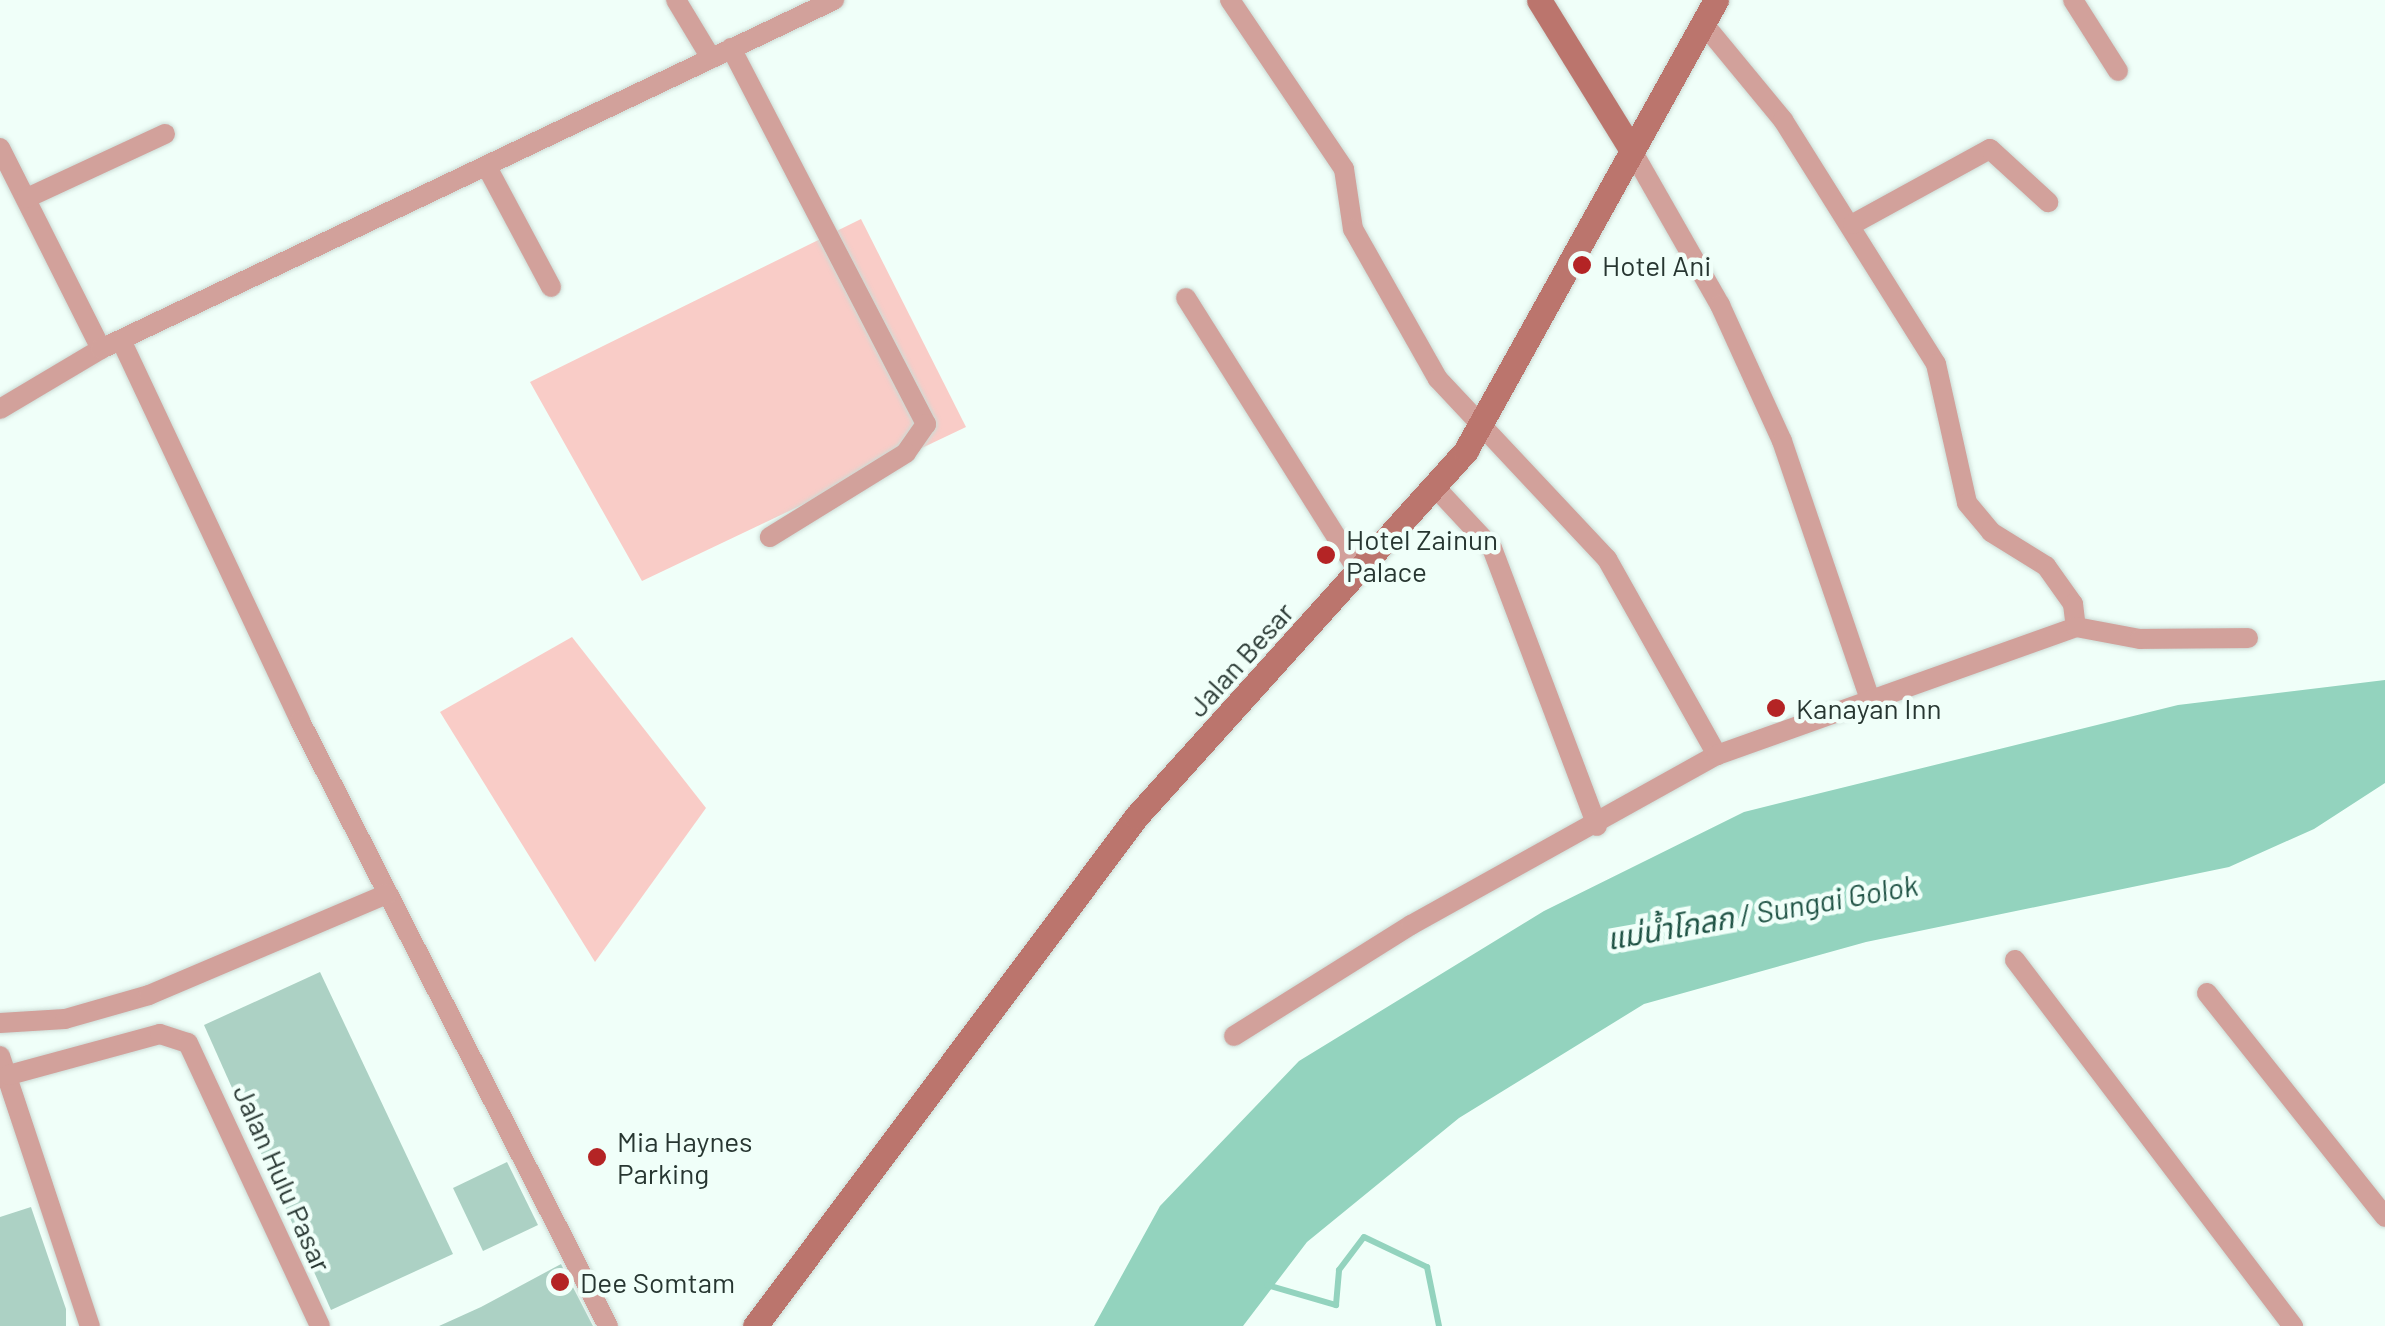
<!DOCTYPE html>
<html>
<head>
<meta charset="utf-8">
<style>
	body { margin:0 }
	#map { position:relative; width:2385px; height:1326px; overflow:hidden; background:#f0fff9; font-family:Barlow,"Noto Sans Thai",sans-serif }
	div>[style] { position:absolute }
	.green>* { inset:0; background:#f9ccc7 }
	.water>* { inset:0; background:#93d3be }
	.stream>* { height:6px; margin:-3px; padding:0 3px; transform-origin:3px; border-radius:3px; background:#93d3be }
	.building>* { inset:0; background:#acd1c4 }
	.roads { filter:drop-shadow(0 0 2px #ccdbd5) drop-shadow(0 0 2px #ccdbd5) }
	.minor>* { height:20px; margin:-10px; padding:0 10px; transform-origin:10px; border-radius:10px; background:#d2a19b }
	.secondary>* { height:25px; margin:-12.5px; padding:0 12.5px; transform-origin:12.5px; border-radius:12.5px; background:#bb756d }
	.dots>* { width:28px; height:28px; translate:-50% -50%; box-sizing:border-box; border:5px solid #f0fff9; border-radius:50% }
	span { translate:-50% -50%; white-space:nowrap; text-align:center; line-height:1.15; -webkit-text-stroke:9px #f0fff9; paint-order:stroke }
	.poi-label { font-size:28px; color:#273631 }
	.left { translate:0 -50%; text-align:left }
	.street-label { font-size:28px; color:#273631 }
	.water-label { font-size:30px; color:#1e5244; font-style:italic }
</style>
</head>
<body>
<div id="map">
	<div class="green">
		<i style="clip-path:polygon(861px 219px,966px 427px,642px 581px,530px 382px)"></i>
		<i style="clip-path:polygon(572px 637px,706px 808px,595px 962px,440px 712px)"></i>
	</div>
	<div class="water">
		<i style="clip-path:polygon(2385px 680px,2385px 783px,2314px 829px,2229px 867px,1866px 942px,1644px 1004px,1459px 1118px,1307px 1242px,1243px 1326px,1094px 1326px,1160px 1206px,1299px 1061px,1544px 911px,1744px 812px,2178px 705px)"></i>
	</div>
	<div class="stream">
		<i style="left:1267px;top:1285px;width:72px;rotate:16.2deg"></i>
		<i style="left:1336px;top:1305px;width:35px;rotate:-85deg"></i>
		<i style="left:1339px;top:1270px;width:41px;rotate:-52.9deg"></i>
		<i style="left:1364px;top:1237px;width:70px;rotate:25.5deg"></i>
		<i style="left:1427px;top:1267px;width:60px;rotate:78.5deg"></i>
	</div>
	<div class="building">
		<i style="clip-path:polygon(320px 972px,453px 1254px,331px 1310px,204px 1025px)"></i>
		<i style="clip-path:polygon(507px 1162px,538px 1225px,483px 1251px,453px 1188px)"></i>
		<i style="clip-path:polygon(31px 1207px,66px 1309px,66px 1326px,0 1326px,0 1217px)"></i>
		<i style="clip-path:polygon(561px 1264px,593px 1326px,439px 1326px,481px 1307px)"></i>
	</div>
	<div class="roads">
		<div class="minor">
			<i style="left:676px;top:0;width:68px;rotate:58.9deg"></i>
			<i style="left:1230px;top:0;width:204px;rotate:56deg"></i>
			<i style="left:1344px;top:169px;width:61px;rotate:81.5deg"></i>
			<i style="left:1353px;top:229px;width:172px;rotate:60.5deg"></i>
			<i style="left:1438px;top:379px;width:247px;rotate:46.8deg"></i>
			<i style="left:1607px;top:559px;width:225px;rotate:60.7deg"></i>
			<i style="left:2073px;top:0;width:84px;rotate:57.6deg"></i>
			<i style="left:1703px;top:23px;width:126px;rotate:50.5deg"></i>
			<i style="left:1783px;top:120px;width:288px;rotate:57.9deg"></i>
			<i style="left:1936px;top:364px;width:142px;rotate:77.4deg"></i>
			<i style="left:1967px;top:503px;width:38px;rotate:50deg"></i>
			<i style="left:1991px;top:532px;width:65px;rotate:31.7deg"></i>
			<i style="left:2046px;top:566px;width:47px;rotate:54.6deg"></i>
			<i style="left:2073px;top:604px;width:23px;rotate:83deg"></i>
			<i style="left:731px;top:48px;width:424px;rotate:62.6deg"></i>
			<i style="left:926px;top:424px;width:35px;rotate:125deg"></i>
			<i style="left:906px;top:453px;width:160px;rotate:148.3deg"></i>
			<i style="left:0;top:148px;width:225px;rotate:63.3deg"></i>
			<i style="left:1631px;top:149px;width:180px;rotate:60.3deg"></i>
			<i style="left:1720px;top:305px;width:149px;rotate:65.5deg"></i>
			<i style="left:1782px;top:441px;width:270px;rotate:71.2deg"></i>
			<i style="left:487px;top:167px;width:136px;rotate:61.9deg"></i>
			<i style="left:27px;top:198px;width:152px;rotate:-24.9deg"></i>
			<i style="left:1853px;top:224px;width:156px;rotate:-28.7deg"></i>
			<i style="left:1990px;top:149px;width:79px;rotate:42.4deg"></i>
			<i style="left:1186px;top:298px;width:325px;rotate:57.8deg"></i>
			<i style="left:121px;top:340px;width:421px;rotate:64.8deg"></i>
			<i style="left:300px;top:721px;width:679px;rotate:63.02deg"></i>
			<i style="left:0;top:409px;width:117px;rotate:-30.7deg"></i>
			<i style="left:101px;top:349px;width:812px;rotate:-25.46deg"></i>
			<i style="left:1435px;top:487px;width:83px;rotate:46.9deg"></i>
			<i style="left:1492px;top:548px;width:297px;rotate:69.3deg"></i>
			<i style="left:2015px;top:960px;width:460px;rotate:52.8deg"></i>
			<i style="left:2207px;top:993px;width:286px;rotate:51.5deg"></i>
			<i style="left:0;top:1023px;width:65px;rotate:-3.5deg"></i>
			<i style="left:65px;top:1019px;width:87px;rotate:-15.9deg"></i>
			<i style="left:149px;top:995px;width:259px;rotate:-23deg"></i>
			<i style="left:1234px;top:1036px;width:209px;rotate:-32.1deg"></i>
			<i style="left:1411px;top:925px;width:350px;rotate:-29.1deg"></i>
			<i style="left:1717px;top:755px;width:381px;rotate:-19.6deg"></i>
			<i style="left:2076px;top:627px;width:65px;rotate:10.6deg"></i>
			<i style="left:2140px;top:639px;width:108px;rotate:-0.5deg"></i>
			<i style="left:0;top:1056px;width:285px;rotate:71.6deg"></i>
			<i style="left:9px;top:1075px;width:156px;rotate:-15.2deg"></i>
			<i style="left:160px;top:1034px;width:29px;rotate:18deg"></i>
			<i style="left:188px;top:1043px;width:312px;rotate:65deg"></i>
		</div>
		<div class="secondary">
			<i style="left:1539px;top:0;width:175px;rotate:58.3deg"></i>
			<i style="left:755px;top:1326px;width:636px;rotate:-53.18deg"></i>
			<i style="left:1136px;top:817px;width:494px;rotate:-48deg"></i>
			<i style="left:1466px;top:450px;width:515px;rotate:-60.95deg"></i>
		</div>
	</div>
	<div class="dots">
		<i style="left:1582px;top:265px;background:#b42425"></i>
		<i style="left:1326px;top:555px;background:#b42425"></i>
		<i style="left:1776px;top:708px;background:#b42425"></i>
		<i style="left:597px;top:1157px;background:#b42425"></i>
		<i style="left:560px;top:1282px;background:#b42425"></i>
	</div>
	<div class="poi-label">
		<span class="left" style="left:1602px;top:265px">Hotel Ani</span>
		<span class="left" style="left:1346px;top:555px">Hotel Zainun<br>Palace</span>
		<span class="left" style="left:1796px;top:708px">Kanayan Inn</span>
		<span class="left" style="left:617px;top:1157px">Mia Haynes<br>Parking</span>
		<span class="left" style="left:580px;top:1282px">Dee Somtam</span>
	</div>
	<div class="street-label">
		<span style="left:1240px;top:659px;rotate:-48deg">Jalan Besar</span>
		<span style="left:283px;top:1178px;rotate:66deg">Jalan Hulu Pasar</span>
	</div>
	<div class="water-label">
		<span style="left:1762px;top:911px;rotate:-10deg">แม่น้ำโกลก / Sungai Golok</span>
	</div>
</div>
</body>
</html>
